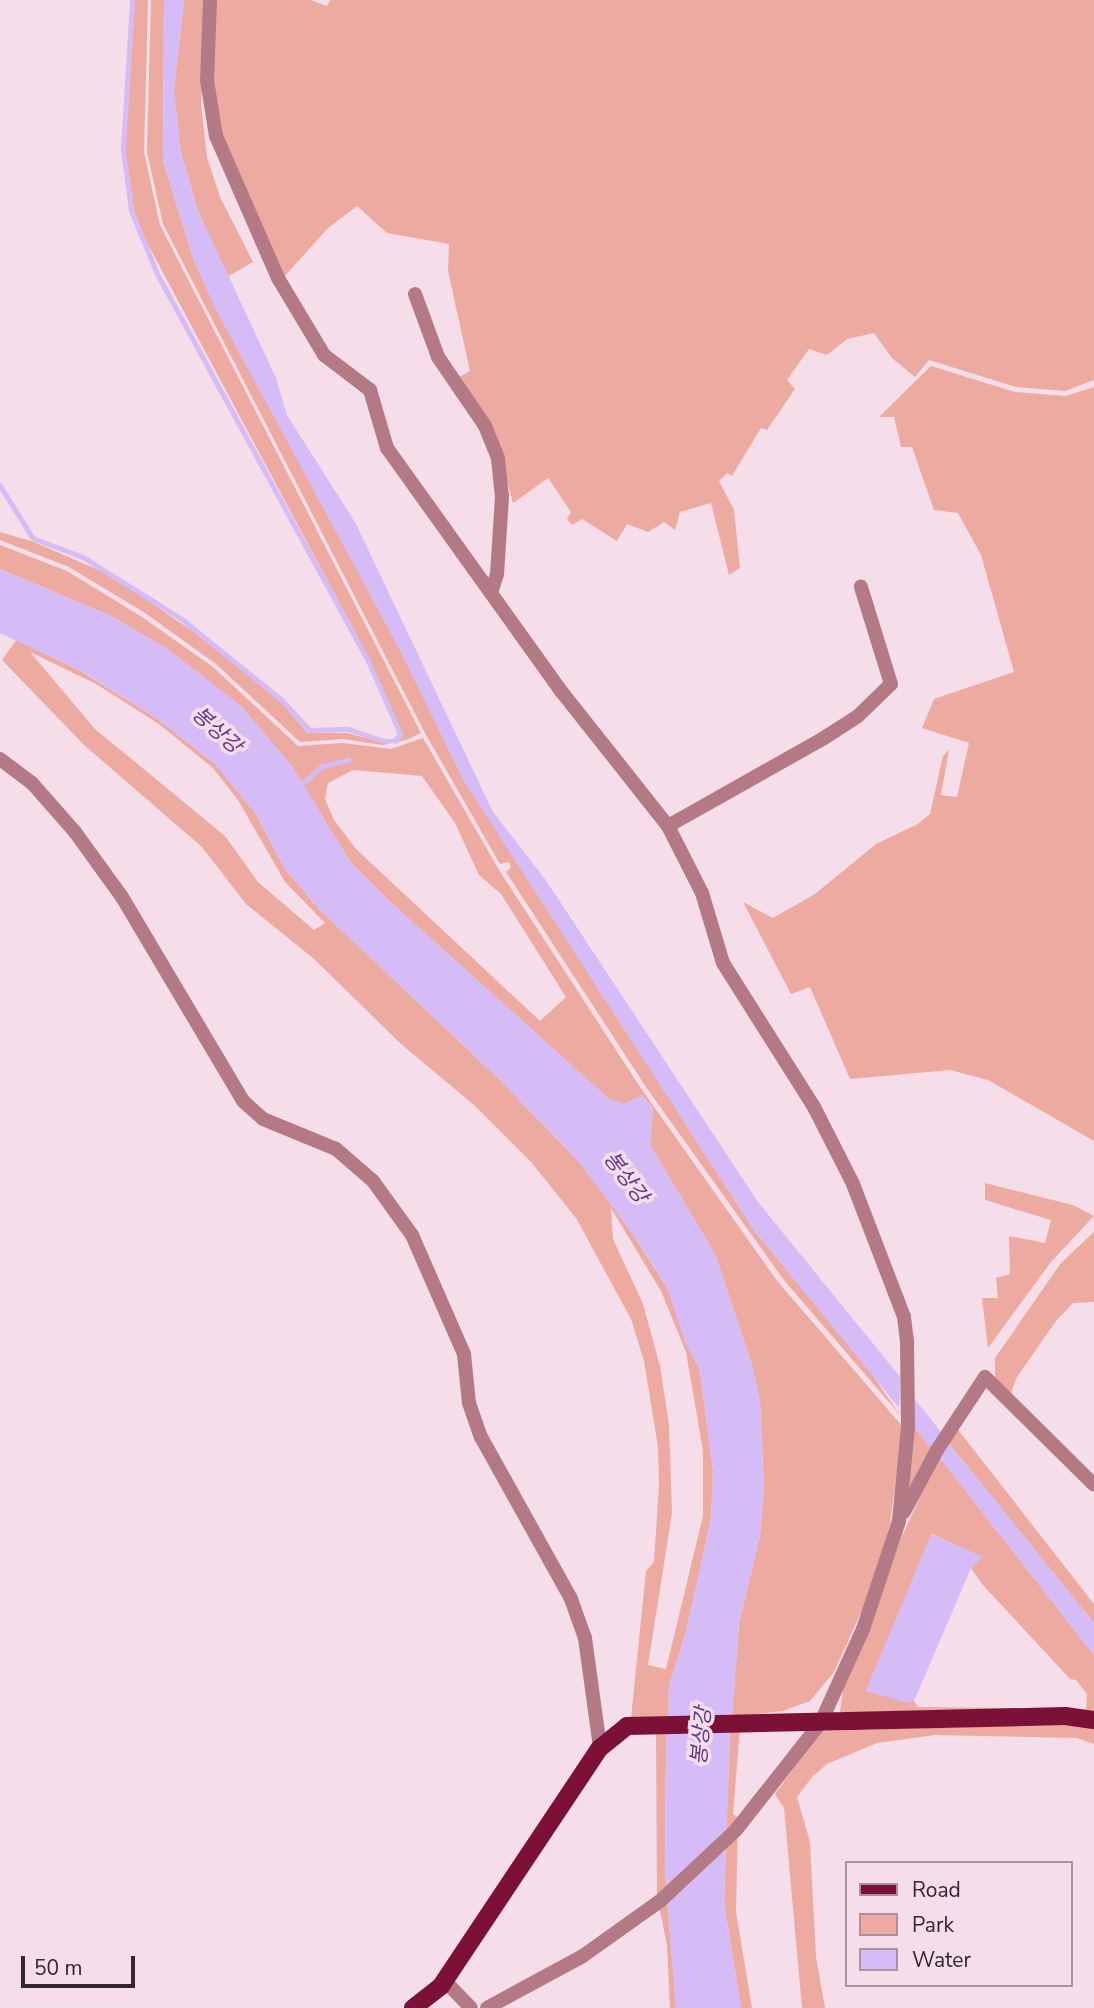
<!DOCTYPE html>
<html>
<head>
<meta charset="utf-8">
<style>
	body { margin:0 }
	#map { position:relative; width:1094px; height:2008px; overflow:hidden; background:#f5dde9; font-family:"Nunito Sans","Noto Sans KR",sans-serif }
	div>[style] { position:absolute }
	.green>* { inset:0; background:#edaaa0 }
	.water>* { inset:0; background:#d5bcf6 }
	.stream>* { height:4.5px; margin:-2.25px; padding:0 2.25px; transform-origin:2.25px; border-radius:2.25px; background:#d5bcf6 }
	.minor>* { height:14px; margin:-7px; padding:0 7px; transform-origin:7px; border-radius:7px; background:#b37984 }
	.tertiary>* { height:14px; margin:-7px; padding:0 7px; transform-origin:7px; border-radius:7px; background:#b37984 }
	.primary>* { height:18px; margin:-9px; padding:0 9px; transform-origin:9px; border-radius:9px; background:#7c1137 }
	span { translate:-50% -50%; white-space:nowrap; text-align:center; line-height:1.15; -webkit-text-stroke:7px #f5dde9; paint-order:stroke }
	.water-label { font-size:21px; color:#62388c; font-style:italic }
	.legend { position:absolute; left:845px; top:1861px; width:228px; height:126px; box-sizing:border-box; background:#f5dde9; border:2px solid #a7959d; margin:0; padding:9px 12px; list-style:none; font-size:21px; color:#31282c }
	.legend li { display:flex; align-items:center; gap:14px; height:35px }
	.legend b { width:35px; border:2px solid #a7959d }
	.scale { position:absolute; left:21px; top:1956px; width:114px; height:32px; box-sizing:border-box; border:4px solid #31282c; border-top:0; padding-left:9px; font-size:21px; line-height:24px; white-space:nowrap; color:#31282c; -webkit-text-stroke:5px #f5dde9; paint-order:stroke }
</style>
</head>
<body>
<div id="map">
	<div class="green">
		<i style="clip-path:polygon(135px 0,148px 0,144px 152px,160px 225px,421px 733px,406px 740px,382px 745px,343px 739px,300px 742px,216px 664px,145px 613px,69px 567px,0 540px,0 532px,34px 542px,110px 575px,216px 647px,280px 701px,308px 733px,347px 733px,386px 743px,402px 734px,371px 662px,144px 237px,134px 210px,125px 149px)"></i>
		<i style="clip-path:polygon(151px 0,164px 0,163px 161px,195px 264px,401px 652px,464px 780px,755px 1232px,862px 1360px,900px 1415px,783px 1279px,646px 1087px,506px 872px,511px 867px,509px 862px,500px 864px,425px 733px,163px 224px,147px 152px)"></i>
		<i style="clip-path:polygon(184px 0,205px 0,201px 105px,207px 157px,220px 197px,253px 262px,227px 277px,197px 208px,180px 148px,174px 89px)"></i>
		<i style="clip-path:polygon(216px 0,311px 0,327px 6px,330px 0,1094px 0,1094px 380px,1065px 391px,1016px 387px,929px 360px,915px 377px,892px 358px,874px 333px,847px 339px,827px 355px,809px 349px,787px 380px,795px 389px,767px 430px,761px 428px,732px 476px,727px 473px,719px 481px,734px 510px,740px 568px,729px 575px,711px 503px,680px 512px,675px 530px,664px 522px,648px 532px,627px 524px,617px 541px,582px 519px,572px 525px,567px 519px,571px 512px,548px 478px,513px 503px,497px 444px,456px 379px,470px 371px,448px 271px,449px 244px,387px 233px,357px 206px,327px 229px,284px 277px,221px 137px,213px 85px)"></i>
		<i style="clip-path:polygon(931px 366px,1015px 392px,1066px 396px,1094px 387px,1094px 1141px,988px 1080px,950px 1070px,850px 1079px,810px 987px,791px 994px,743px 902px,773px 918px,815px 894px,876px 844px,918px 824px,930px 814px,943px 756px,949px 750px,941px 795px,957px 797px,969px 743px,922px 728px,934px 699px,1014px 672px,981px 555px,958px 513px,934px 510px,912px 447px,901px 447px,894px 417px,879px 417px)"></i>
		<i style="clip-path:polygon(evenodd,0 545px,67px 571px,142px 617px,213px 667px,298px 746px,343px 743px,391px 749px,423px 738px,499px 870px,640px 1087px,778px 1282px,903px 1427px,890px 1524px,873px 1586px,834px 1672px,810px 1701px,783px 1711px,732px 1717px,739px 1623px,760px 1536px,764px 1487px,760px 1402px,752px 1365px,715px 1254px,650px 1145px,653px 1109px,642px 1095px,624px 1104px,609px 1099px,386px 898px,351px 863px,291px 765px,241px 706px,166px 648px,111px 616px,0 569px,0 545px,353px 770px,422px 776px,455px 823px,479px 875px,501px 894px,566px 997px,540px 1021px,356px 849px,334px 820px,325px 799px,328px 783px,353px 770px)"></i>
		<i style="clip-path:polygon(evenodd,17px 639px,84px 673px,156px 718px,215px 764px,255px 813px,285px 869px,319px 909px,499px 1079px,580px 1163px,611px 1200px,667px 1288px,700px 1370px,713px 1471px,711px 1519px,686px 1632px,669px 1686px,668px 1717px,631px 1718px,646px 1571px,654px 1562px,659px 1485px,658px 1447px,644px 1361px,631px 1319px,576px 1218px,532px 1163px,474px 1105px,401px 1044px,313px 958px,246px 904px,202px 847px,84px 745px,2px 660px,17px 639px,30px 652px,96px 684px,159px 724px,213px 768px,238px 800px,285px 882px,325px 923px,314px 930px,258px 882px,225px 836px,95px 729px,30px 652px,17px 639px,611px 1208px,661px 1291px,686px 1352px,703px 1451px,703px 1516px,666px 1669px,648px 1665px,672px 1513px,669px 1424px,660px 1366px,643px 1304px,613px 1239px,611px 1208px)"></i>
		<i style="clip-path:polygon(985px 1183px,1073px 1205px,1094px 1216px,1051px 1262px,988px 1348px,982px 1298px,998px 1298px,996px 1278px,1010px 1274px,1009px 1236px,1045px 1243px,1051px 1220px,985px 1200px)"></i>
		<i style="clip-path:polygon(1094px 1232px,1094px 1302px,1073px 1303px,1056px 1321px,1017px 1377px,1010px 1396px,995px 1379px,995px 1358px,1061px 1263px)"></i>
		<i style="clip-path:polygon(909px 1421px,931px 1448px,914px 1484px,908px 1485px)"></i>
		<i style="clip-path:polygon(956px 1427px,1094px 1604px,1094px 1623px,947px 1441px)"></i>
		<i style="clip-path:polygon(evenodd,939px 1457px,1094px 1655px,1094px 1713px,840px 1712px,843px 1689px,902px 1536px,939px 1457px,932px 1534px,982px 1557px,971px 1568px,982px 1584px,1070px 1679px,1076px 1680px,1087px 1694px,1086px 1709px,918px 1707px,914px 1701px,866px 1691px,932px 1534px)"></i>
		<i style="clip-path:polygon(1072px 1724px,1094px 1729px,1094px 1744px,1077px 1738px,935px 1735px,877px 1743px,827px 1764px,812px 1777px,797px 1797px,810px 1842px,816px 1957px,825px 2008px,802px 2008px,784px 1808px,775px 1794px,821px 1731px)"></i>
		<i style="clip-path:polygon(740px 1729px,733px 1814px,738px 1818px,736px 1912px,752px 2008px,741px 2008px,724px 1903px,730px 1730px)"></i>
		<i style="clip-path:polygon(656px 1731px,666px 1731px,665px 1873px,676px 2008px,670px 2008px,667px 1946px,657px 1895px)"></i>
	</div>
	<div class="water">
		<i style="clip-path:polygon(164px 0,184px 0,174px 89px,180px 148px,197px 208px,276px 378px,287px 415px,356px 524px,493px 812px,545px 879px,758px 1202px,901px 1378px,899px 1408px,755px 1232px,463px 780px,401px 652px,217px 312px,195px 264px,163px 161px)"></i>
		<i style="clip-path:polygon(0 569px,111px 616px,166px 648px,241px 706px,291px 765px,351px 863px,386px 898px,609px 1099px,624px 1104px,642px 1095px,653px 1109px,650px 1145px,715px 1254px,752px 1365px,760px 1402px,764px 1487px,760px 1536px,739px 1623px,732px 1717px,668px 1717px,669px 1686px,686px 1632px,711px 1519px,713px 1471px,700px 1370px,686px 1345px,667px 1288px,639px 1243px,580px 1163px,499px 1079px,319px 909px,285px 869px,255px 813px,215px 764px,156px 718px,85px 673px,0 633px)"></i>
		<i style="clip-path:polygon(913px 1397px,941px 1432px,931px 1448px,909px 1421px)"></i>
		<i style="clip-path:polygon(947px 1441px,1094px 1623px,1094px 1655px,939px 1457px)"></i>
		<i style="clip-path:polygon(931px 1534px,983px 1557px,971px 1568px,914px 1701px,908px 1703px,866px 1691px)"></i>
		<i style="clip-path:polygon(730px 1730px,724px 1903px,741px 2008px,676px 2008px,665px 1873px,666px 1731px)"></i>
	</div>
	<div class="stream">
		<i style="left:0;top:485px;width:62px;rotate:58.1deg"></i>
		<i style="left:33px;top:538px;width:53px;rotate:20.8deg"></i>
		<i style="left:83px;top:557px;width:117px;rotate:32.1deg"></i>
		<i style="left:182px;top:619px;width:129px;rotate:39deg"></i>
		<i style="left:282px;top:700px;width:41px;rotate:47deg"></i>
		<i style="left:310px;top:730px;width:38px;rotate:-2deg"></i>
		<i style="left:348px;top:729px;width:40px;rotate:18deg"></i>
		<i style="left:386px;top:741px;width:9px"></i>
		<i style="left:395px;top:741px;width:9px;rotate:-54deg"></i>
		<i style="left:400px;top:734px;width:77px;rotate:-113.6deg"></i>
		<i style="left:369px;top:663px;width:443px;rotate:-118.6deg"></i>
		<i style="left:157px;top:274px;width:68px;rotate:-112.4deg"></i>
		<i style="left:131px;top:211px;width:63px;rotate:-97.4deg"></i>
		<i style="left:123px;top:149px;width:149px;rotate:-86.5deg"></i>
		<i style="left:302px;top:784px;width:27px;rotate:-42deg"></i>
		<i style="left:322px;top:766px;width:27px;rotate:-13deg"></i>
	</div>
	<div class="minor">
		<i style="left:210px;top:0;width:80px;rotate:92.1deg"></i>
		<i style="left:207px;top:80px;width:57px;rotate:80.9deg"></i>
		<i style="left:216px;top:136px;width:155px;rotate:66.4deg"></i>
		<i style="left:278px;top:278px;width:90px;rotate:59.1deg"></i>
		<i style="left:324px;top:355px;width:58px;rotate:37.3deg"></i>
		<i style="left:370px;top:390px;width:60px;rotate:73.7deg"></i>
		<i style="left:387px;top:448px;width:299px;rotate:54.4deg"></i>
		<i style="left:561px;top:691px;width:172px;rotate:51.6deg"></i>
		<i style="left:668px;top:826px;width:75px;rotate:63.1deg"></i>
		<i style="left:702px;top:893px;width:73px;rotate:73.3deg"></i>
		<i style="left:723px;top:963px;width:170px;rotate:57.7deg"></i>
		<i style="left:814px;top:1107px;width:86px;rotate:63.1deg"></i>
		<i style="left:853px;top:1184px;width:142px;rotate:69deg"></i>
		<i style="left:904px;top:1317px;width:25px;rotate:83deg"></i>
		<i style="left:907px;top:1342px;width:85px;rotate:89.3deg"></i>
		<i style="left:908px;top:1427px;width:94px;rotate:95.5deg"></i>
		<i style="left:899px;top:1521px;width:114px;rotate:108.4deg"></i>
		<i style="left:863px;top:1629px;width:102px;rotate:114.3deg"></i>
		<i style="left:821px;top:1722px;width:137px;rotate:128.2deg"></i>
		<i style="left:736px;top:1830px;width:104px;rotate:136.9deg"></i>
		<i style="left:660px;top:1901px;width:95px;rotate:144.5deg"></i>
		<i style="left:583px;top:1956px;width:109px;rotate:151.6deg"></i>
		<i style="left:415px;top:294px;width:67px;rotate:69.9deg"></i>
		<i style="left:438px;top:357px;width:83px;rotate:55.7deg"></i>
		<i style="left:485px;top:426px;width:35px;rotate:68deg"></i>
		<i style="left:498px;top:459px;width:38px;rotate:84deg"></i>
		<i style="left:502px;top:497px;width:77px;rotate:93.7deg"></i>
		<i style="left:497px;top:574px;width:16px;rotate:108deg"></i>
		<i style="left:0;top:759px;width:40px;rotate:37deg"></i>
		<i style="left:32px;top:783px;width:65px;rotate:48.7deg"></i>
		<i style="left:75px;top:832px;width:80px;rotate:54.1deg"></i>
		<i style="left:122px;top:897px;width:237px;rotate:59.3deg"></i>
		<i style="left:243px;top:1101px;width:27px;rotate:42deg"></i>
		<i style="left:263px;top:1119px;width:79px;rotate:22.3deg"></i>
		<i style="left:336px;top:1149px;width:49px;rotate:40.9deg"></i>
		<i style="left:373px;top:1181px;width:67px;rotate:54.2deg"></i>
		<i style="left:412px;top:1235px;width:130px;rotate:66.4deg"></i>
		<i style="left:464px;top:1354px;width:49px;rotate:84.2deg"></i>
		<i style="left:469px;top:1403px;width:36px;rotate:71deg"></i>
		<i style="left:481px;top:1437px;width:185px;rotate:60.9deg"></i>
		<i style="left:571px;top:1599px;width:41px;rotate:70.3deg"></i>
		<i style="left:585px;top:1638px;width:111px;rotate:82.2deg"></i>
		<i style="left:668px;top:826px;width:179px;rotate:-29.4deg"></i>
		<i style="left:824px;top:738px;width:40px;rotate:-32.9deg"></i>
		<i style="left:858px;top:716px;width:46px;rotate:-44.1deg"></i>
		<i style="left:891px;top:684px;width:102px;rotate:-107.2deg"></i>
		<i style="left:904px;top:1512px;width:70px;rotate:-62deg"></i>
		<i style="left:937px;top:1450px;width:87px;rotate:-56.7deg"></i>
		<i style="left:985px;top:1377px;width:153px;rotate:44.7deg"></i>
	</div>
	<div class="tertiary">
		<i style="left:445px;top:1981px;width:37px;rotate:46deg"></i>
	</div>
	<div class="primary">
		<i style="left:413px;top:2008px;width:36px;rotate:-38deg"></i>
		<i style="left:441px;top:1986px;width:286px;rotate:-56.3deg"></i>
		<i style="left:600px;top:1748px;width:35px;rotate:-39deg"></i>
		<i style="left:627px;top:1726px;width:438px;rotate:-1.3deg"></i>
		<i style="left:1065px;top:1716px;width:29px;rotate:8deg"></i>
	</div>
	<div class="water-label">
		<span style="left:217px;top:730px;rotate:42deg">봉상강</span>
		<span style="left:626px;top:1177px;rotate:53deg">봉상강</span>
		<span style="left:701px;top:1736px;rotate:-85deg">봉상강</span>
	</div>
	<ul class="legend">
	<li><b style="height:9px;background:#7c1137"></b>Road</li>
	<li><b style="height:19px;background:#edaaa0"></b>Park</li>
	<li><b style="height:19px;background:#d5bcf6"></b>Water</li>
	</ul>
	<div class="scale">50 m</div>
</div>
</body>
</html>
